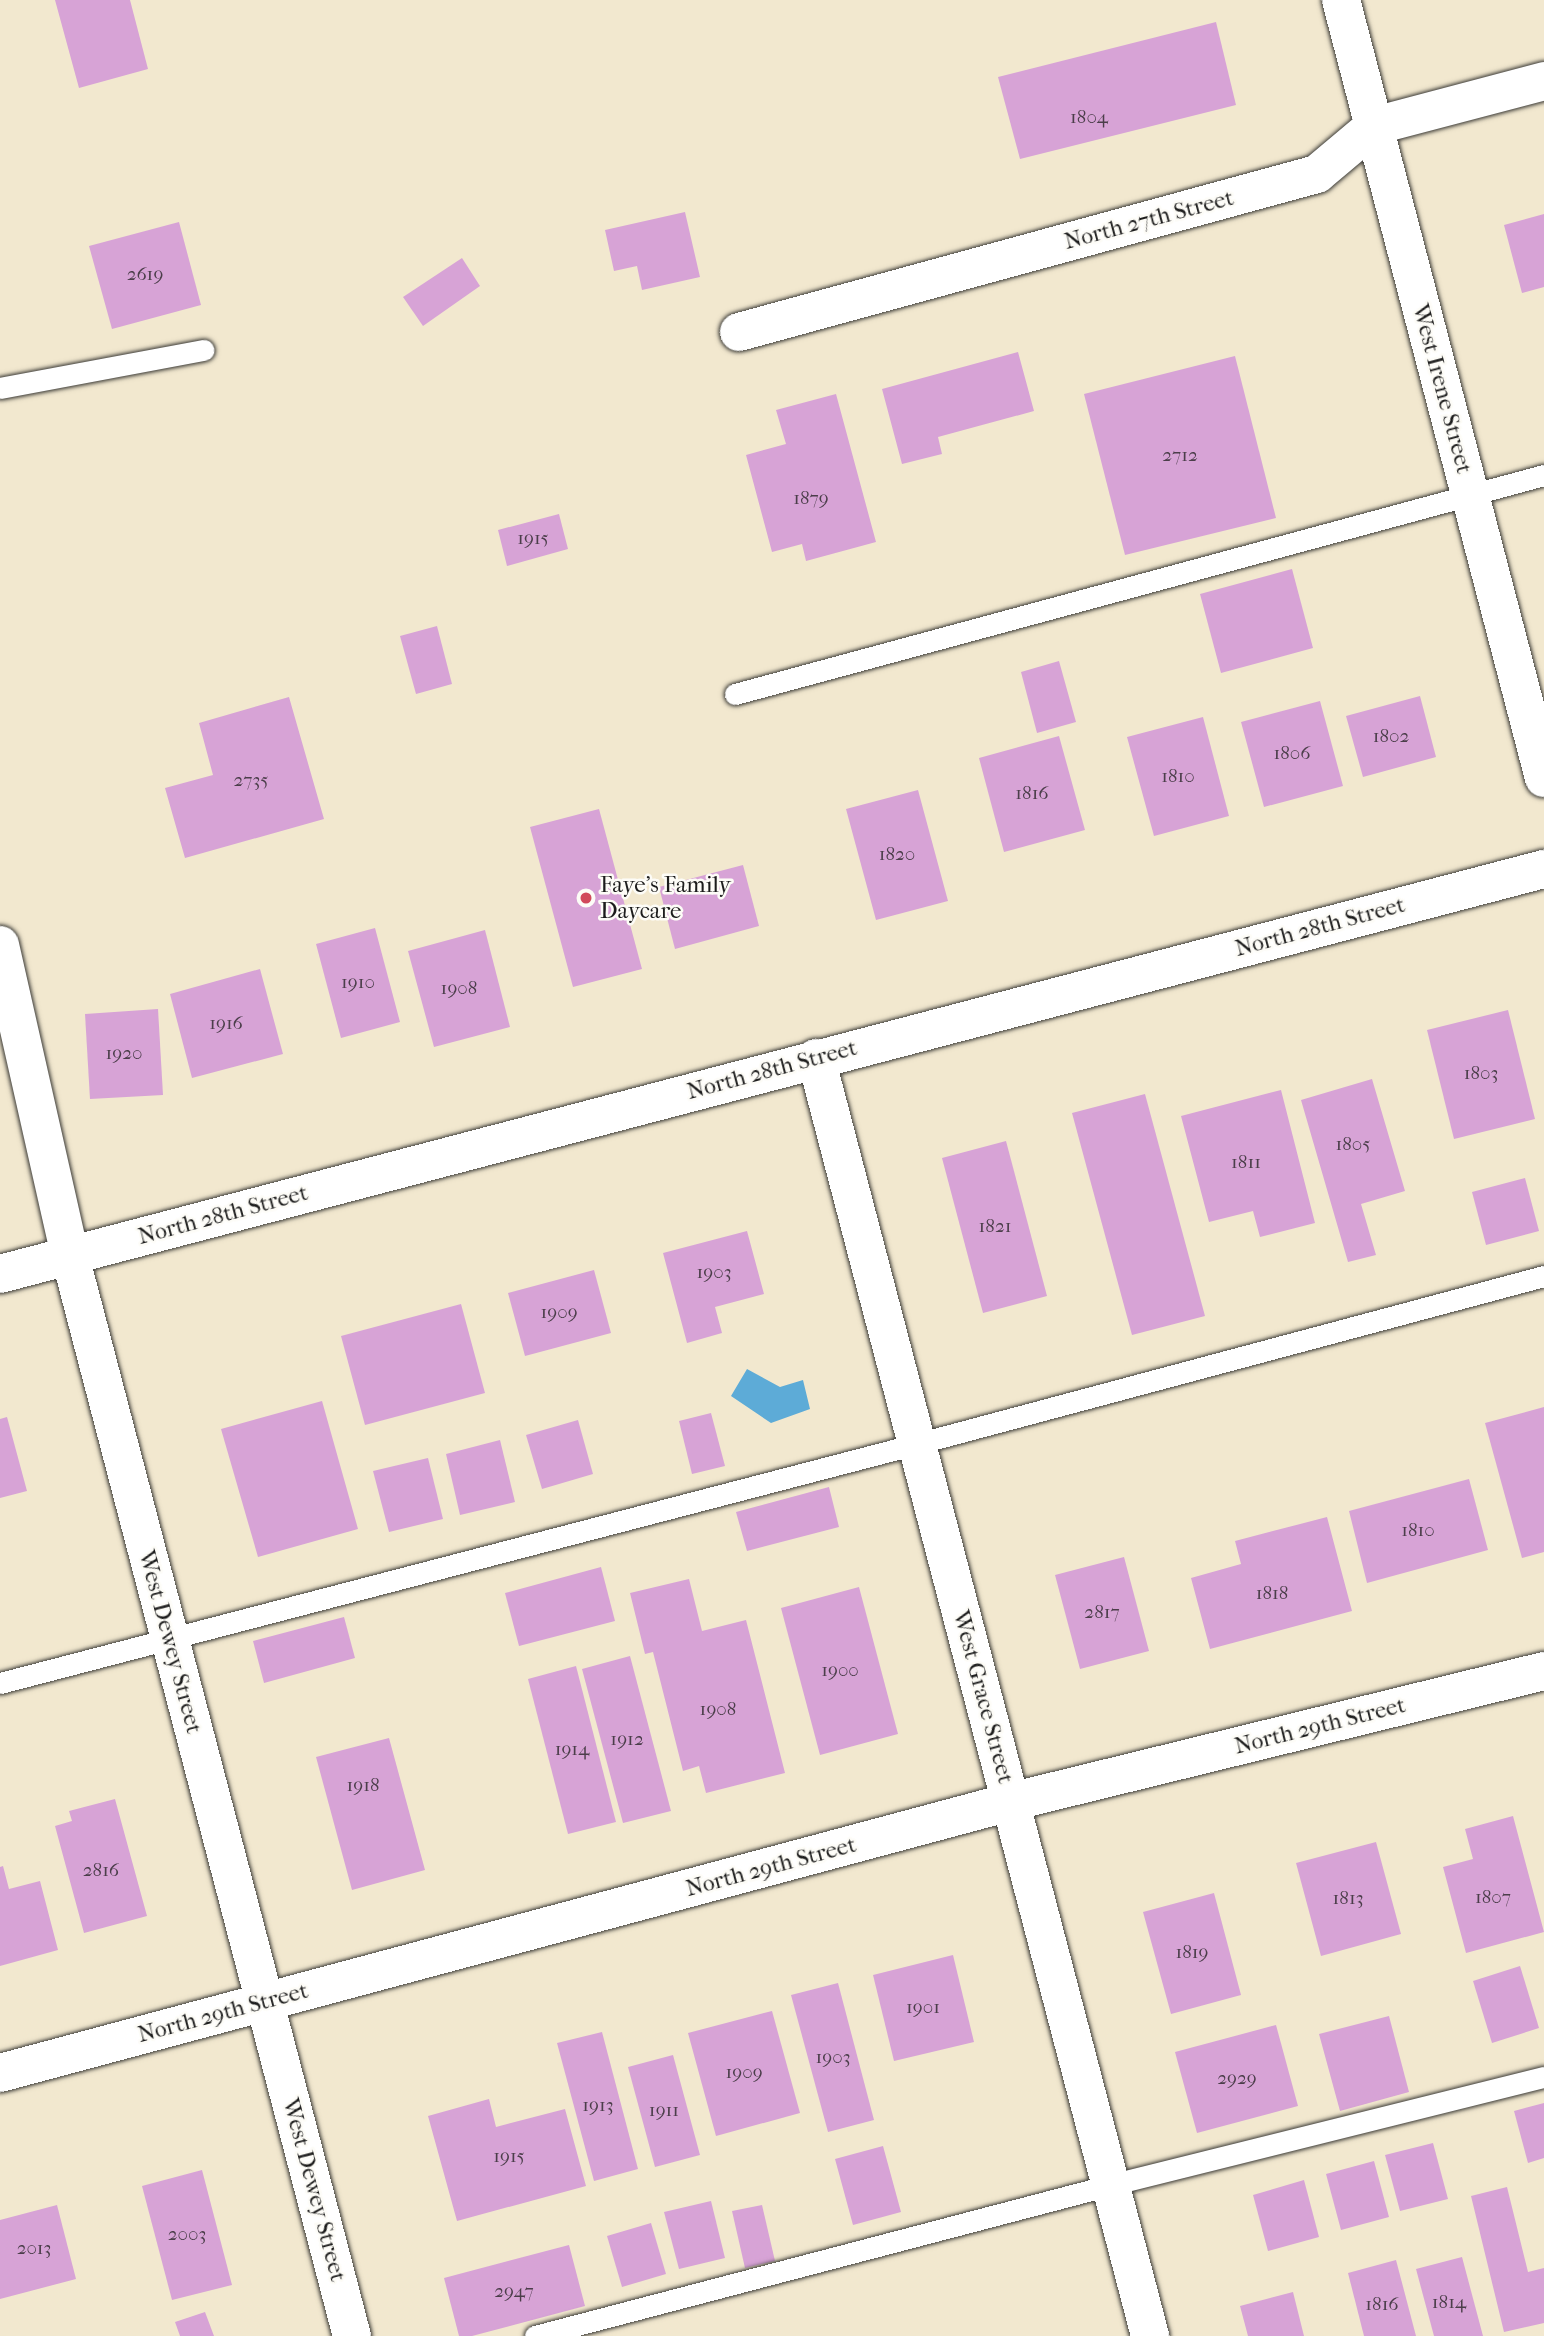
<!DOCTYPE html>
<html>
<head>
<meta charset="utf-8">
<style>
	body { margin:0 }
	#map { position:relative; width:1544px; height:2336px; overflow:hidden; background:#f2e8cf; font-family:"IM FELL French Canon",serif }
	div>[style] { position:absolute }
	.water>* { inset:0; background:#5dabd7 }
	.building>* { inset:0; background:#d7a3d6 }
	.roads { filter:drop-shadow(0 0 2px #3c3b37) drop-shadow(0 0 2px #3c3b37) }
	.service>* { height:21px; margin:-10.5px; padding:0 10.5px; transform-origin:10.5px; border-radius:10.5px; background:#fff }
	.minor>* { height:38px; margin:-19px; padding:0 19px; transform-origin:19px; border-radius:19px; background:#fff }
	.tertiary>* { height:38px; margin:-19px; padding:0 19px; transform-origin:19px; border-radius:19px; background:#fff }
	.dots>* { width:19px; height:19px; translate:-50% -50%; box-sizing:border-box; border:4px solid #fdfcf7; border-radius:50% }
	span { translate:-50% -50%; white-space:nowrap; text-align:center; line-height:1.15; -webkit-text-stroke:5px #fdfcf7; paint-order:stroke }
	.number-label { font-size:19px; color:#4b3e4a }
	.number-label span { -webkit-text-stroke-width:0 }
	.street-label { font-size:23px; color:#1c1c1c }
	.poi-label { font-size:23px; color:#1c1c1c }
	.left { translate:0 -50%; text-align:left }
</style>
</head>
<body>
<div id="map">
	<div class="water">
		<i style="clip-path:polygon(747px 1369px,780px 1387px,803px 1380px,810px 1409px,771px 1423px,731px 1396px)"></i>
	</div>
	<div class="building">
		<i style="clip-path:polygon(55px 0,130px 0,148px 69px,79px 88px)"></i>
		<i style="clip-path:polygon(1216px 22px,1236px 105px,1020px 159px,998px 77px)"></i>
		<i style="clip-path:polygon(685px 212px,700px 277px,642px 290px,637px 266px,614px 271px,605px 230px)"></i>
		<i style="clip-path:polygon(1544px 214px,1544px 287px,1522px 293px,1504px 225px)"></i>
		<i style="clip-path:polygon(179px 222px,201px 305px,112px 329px,89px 246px)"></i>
		<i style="clip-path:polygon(462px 258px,480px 286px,423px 326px,403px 297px)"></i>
		<i style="clip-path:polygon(1018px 352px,1034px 411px,938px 437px,942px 454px,902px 464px,882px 389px)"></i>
		<i style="clip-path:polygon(1235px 356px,1276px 518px,1125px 555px,1084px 394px)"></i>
		<i style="clip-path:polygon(836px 394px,876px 542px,806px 561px,802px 544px,772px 552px,746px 455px,786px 444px,776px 410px)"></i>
		<i style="clip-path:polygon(559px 514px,568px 549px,507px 566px,498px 530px)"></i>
		<i style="clip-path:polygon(1292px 569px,1313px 648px,1221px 673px,1200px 594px)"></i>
		<i style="clip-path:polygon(437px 626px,452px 684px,416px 694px,400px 636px)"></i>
		<i style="clip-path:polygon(1059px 661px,1076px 722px,1037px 733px,1021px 672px)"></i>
		<i style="clip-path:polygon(1420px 696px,1436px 757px,1363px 777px,1346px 716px)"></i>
		<i style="clip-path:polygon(289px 697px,324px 819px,185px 858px,165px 788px,213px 775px,199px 723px)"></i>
		<i style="clip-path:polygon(1320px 701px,1343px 786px,1264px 807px,1241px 722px)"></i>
		<i style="clip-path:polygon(1203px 717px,1229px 816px,1154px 836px,1127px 737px)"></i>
		<i style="clip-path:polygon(1059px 736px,1085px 830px,1004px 852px,979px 758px)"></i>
		<i style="clip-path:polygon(918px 790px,948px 901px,876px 920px,846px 809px)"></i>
		<i style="clip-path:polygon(599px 809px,642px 969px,573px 987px,530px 827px)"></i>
		<i style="clip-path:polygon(743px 865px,759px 926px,675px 949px,659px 887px)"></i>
		<i style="clip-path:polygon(375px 928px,400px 1022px,341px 1038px,316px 944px)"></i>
		<i style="clip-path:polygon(485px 930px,510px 1027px,434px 1047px,408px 951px)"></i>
		<i style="clip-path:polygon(260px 969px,283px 1054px,192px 1078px,170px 994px)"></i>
		<i style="clip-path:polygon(158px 1009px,163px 1095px,90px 1099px,85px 1014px)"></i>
		<i style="clip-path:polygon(1508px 1010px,1535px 1119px,1454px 1139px,1427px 1030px)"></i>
		<i style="clip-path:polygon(1372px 1079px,1405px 1191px,1361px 1204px,1376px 1255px,1348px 1262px,1301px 1100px)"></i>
		<i style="clip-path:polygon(1281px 1090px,1315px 1223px,1260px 1237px,1253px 1211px,1209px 1222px,1181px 1116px)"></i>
		<i style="clip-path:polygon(1145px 1094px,1205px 1316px,1132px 1335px,1072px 1113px)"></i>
		<i style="clip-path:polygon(1006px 1141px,1047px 1296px,983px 1313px,942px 1158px)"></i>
		<i style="clip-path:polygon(1525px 1178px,1539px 1231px,1486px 1245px,1472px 1192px)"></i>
		<i style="clip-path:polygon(747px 1231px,764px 1294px,715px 1307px,722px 1333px,687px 1343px,663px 1253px)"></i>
		<i style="clip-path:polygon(594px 1270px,611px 1333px,525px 1356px,508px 1293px)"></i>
		<i style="clip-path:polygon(461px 1304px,485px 1393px,365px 1425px,341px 1336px)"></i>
		<i style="clip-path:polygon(322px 1401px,358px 1529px,258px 1557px,221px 1429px)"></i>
		<i style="clip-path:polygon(1544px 1407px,1544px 1552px,1522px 1558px,1485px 1423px)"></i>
		<i style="clip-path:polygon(711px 1413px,725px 1466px,692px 1474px,679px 1421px)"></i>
		<i style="clip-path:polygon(7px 1417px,27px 1491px,0 1498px,0 1419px)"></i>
		<i style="clip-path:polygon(578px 1420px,593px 1474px,542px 1489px,526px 1435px)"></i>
		<i style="clip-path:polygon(500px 1440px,515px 1502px,460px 1515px,446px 1454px)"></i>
		<i style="clip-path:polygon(428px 1458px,443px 1519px,389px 1532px,373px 1471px)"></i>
		<i style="clip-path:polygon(1469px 1479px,1488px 1550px,1367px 1583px,1349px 1511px)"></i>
		<i style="clip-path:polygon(829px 1487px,839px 1527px,747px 1551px,736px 1512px)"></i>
		<i style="clip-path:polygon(1327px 1517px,1352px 1611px,1210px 1649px,1191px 1578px,1241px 1564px,1235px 1541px)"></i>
		<i style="clip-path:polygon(1124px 1557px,1149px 1651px,1080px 1669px,1055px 1575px)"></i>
		<i style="clip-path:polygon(601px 1567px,615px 1621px,519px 1646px,505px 1593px)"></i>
		<i style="clip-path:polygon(689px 1579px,702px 1631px,746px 1620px,785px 1773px,706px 1793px,699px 1766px,683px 1771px,653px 1652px,645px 1654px,630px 1593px)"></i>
		<i style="clip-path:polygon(859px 1587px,898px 1734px,820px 1755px,781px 1608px)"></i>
		<i style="clip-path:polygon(344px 1617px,355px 1658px,264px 1683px,253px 1641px)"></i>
		<i style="clip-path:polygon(630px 1656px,671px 1811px,623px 1823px,582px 1669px)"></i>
		<i style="clip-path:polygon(576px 1666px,616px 1822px,568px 1834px,528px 1679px)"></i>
		<i style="clip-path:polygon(389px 1738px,425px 1870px,352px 1890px,316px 1757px)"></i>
		<i style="clip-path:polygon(115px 1799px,147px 1916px,84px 1933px,55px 1826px,72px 1821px,69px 1811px)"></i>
		<i style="clip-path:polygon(1513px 1816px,1544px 1932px,1466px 1953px,1443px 1867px,1473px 1859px,1465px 1829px)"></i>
		<i style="clip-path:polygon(1376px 1842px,1401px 1934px,1321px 1956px,1296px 1863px)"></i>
		<i style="clip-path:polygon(3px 1866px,9px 1889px,40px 1881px,58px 1950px,0 1966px,0 1867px)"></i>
		<i style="clip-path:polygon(1214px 1893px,1241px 1995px,1171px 2014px,1143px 1912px)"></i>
		<i style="clip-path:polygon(953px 1955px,974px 2042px,894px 2061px,873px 1975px)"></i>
		<i style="clip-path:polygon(1520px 1966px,1539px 2028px,1492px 2043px,1473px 1981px)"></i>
		<i style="clip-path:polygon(838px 1983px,874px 2120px,828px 2132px,791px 1995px)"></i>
		<i style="clip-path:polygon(772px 2011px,800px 2113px,716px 2136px,688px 2033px)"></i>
		<i style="clip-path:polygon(1389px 2016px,1409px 2092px,1340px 2111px,1319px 2034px)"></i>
		<i style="clip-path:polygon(1276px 2025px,1298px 2106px,1197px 2133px,1175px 2052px)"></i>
		<i style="clip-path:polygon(602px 2032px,638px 2169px,594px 2181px,557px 2043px)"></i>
		<i style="clip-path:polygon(673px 2055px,700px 2155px,655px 2167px,628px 2067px)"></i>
		<i style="clip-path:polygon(489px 2099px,496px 2127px,565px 2109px,586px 2186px,457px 2221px,428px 2116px)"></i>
		<i style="clip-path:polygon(1544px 2103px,1544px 2158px,1528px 2163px,1514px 2111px)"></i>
		<i style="clip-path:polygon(1433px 2143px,1448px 2199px,1400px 2211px,1385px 2155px)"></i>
		<i style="clip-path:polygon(883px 2146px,901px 2212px,853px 2225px,835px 2159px)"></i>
		<i style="clip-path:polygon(1374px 2161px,1389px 2217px,1341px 2230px,1326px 2174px)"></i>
		<i style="clip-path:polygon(202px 2170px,232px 2285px,172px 2300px,142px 2186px)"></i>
		<i style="clip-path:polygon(1304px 2180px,1319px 2237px,1268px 2251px,1253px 2195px)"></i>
		<i style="clip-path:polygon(1507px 2187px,1528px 2272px,1544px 2268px,1544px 2323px,1504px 2332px,1471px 2196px)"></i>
		<i style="clip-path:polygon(711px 2201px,725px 2258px,679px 2269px,664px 2212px)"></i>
		<i style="clip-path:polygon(57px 2205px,76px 2279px,0 2299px,0 2220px)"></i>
		<i style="clip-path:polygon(762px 2205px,775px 2261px,745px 2268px,732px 2211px)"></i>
		<i style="clip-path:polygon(651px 2223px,666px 2274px,622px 2287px,607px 2236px)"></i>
		<i style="clip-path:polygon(569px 2245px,585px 2306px,472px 2336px,459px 2336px,444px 2278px)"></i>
		<i style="clip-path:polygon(1462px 2257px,1483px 2336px,1434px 2336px,1416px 2269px)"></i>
		<i style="clip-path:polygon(1396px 2260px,1416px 2336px,1364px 2336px,1348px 2273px)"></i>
		<i style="clip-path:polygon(1293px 2292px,1304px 2336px,1248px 2336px,1240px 2306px)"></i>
		<i style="clip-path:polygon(205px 2312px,214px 2336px,180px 2336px,175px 2322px)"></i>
	</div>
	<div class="roads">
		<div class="service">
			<i style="left:0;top:388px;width:207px;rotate:-10.6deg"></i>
			<i style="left:735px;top:694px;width:838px;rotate:-15.15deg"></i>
			<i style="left:0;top:1683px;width:947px;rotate:-14.62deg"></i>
			<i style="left:916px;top:1444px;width:650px;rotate:-14.98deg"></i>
			<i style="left:535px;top:2336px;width:594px;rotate:-14.71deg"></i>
			<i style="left:1110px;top:2185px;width:447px;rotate:-14deg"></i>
		</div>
		<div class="minor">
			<i style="left:1341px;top:0;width:804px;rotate:75.38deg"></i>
			<i style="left:739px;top:332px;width:599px;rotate:-15.29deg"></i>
			<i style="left:1317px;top:174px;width:75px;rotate:-40.1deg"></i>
			<i style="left:1374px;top:126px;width:176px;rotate:-14.8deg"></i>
			<i style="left:0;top:945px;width:319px;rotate:77.3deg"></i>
			<i style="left:70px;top:1256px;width:1116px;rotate:75.37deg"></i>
			<i style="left:816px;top:1058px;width:1321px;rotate:75.35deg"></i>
			<i style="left:0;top:2073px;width:1046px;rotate:-15.02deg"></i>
			<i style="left:1010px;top:1802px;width:550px;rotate:-13.78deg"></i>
		</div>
		<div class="tertiary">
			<i style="left:0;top:1274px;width:1596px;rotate:-14.7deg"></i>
		</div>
	</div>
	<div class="dots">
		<i style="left:586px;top:898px;background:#d1495b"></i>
	</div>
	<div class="number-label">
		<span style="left:1089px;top:118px">1804</span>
		<span style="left:145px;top:275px">2619</span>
		<span style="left:1180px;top:456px">2712</span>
		<span style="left:811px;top:499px">1879</span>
		<span style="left:533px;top:539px">1915</span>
		<span style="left:1391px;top:737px">1802</span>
		<span style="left:1292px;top:754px">1806</span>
		<span style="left:1178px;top:777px">1810</span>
		<span style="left:251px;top:781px">2735</span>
		<span style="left:1032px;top:794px">1816</span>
		<span style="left:897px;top:855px">1820</span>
		<span style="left:358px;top:983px">1910</span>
		<span style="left:459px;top:989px">1908</span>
		<span style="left:226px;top:1024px">1916</span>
		<span style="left:124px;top:1054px">1920</span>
		<span style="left:1481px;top:1074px">1803</span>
		<span style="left:1353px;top:1145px">1805</span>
		<span style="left:1246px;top:1163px">1811</span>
		<span style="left:995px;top:1227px">1821</span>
		<span style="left:714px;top:1273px">1903</span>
		<span style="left:559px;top:1313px">1909</span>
		<span style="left:1418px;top:1531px">1810</span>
		<span style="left:1272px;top:1594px">1818</span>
		<span style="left:1102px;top:1613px">2817</span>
		<span style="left:840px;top:1671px">1900</span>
		<span style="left:718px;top:1710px">1908</span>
		<span style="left:627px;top:1740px">1912</span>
		<span style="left:572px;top:1750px">1914</span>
		<span style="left:363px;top:1786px">1918</span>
		<span style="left:101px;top:1871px">2816</span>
		<span style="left:1493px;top:1898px">1807</span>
		<span style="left:1348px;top:1899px">1813</span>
		<span style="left:1192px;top:1953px">1819</span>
		<span style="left:923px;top:2008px">1901</span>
		<span style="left:833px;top:2058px">1903</span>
		<span style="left:744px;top:2073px">1909</span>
		<span style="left:1237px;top:2079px">2929</span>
		<span style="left:598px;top:2106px">1913</span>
		<span style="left:664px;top:2111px">1911</span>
		<span style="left:509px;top:2157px">1915</span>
		<span style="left:187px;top:2235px">2003</span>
		<span style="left:34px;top:2249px">2013</span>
		<span style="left:514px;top:2292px">2947</span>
		<span style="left:1449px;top:2303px">1814</span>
		<span style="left:1382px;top:2305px">1816</span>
	</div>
	<div class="street-label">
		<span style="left:1149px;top:220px;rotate:-15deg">North 27th Street</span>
		<span style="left:1442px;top:389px;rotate:75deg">West Irene Street</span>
		<span style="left:1320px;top:927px;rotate:-15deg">North 28th Street</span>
		<span style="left:772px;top:1070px;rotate:-15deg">North 28th Street</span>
		<span style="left:223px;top:1215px;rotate:-15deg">North 28th Street</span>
		<span style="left:170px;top:1642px;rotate:75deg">West Dewey Street</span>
		<span style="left:983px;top:1697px;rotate:75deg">West Grace Street</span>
		<span style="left:1320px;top:1726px;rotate:-14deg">North 29th Street</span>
		<span style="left:771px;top:1867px;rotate:-15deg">North 29th Street</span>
		<span style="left:223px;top:2013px;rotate:-15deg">North 29th Street</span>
		<span style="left:314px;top:2190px;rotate:75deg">West Dewey Street</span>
	</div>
	<div class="poi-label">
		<span class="left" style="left:600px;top:898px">Faye's Family<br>Daycare</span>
	</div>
</div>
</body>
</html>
